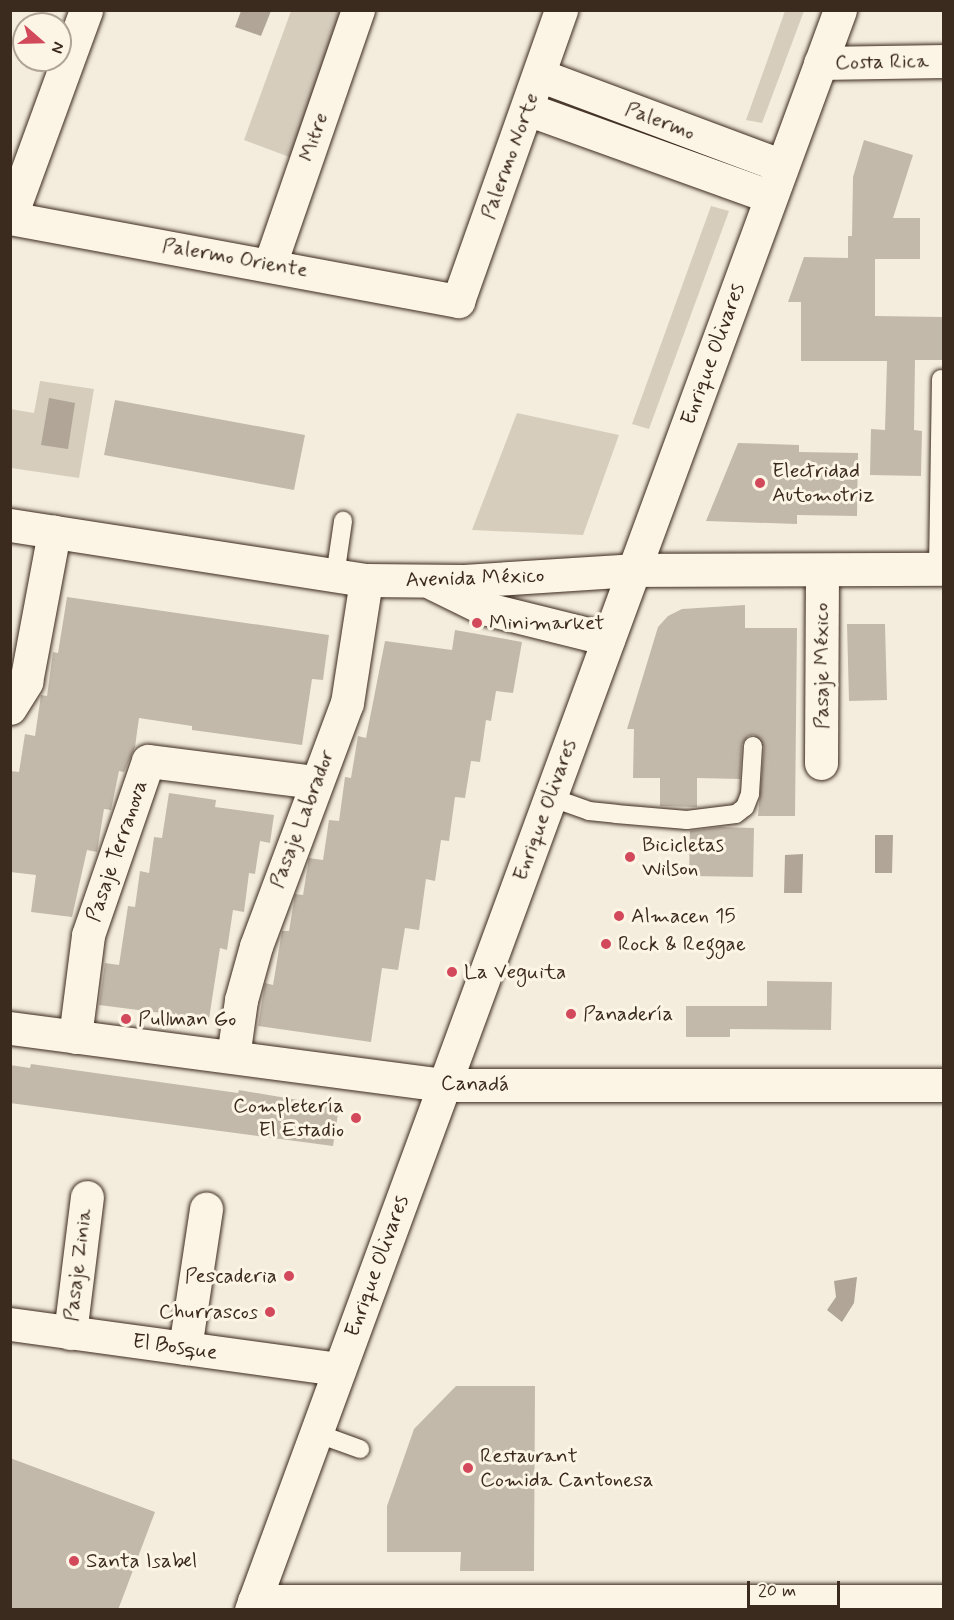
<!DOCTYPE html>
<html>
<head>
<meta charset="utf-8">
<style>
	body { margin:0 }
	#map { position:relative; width:954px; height:1620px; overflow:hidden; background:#f4eddd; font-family:Mynerve,sans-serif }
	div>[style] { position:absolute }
	.green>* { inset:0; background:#d6cdbd }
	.water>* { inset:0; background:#b0a596 }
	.building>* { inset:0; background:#c3b9aa }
	.roads { filter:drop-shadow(0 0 2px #3b2a1e) drop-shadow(0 0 2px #3b2a1e) }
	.lane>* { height:18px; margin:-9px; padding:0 9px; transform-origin:9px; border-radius:9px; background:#fcf5e5 }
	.street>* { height:33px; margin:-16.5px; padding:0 16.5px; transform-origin:16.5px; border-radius:16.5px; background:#fcf5e5 }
	.secondary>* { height:33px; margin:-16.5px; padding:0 16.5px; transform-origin:16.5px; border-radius:16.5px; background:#fcf5e5 }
	.dots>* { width:16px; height:16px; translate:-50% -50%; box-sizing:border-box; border:3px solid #fcf5e5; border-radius:50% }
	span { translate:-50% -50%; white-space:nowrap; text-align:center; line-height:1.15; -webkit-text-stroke:6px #fcf5e5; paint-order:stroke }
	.street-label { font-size:21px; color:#3b2a1e }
	.poi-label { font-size:21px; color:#3b2a1e }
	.left { translate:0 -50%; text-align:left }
	.right { translate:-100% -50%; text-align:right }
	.frame { position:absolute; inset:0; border:12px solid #3b2a1e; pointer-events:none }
	.north { position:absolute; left:12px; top:12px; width:60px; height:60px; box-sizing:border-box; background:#fcf5e5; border:2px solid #afa495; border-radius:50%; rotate:110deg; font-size:16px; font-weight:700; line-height:24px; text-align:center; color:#3b2a1e }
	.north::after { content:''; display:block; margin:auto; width:21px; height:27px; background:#d1495b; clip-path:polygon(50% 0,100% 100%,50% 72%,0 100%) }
	.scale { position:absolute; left:747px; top:1581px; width:93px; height:27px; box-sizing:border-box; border:3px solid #3b2a1e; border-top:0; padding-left:8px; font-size:18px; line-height:21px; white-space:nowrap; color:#3b2a1e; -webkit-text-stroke:4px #fcf5e5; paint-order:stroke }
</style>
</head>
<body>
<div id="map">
	<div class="green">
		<i style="clip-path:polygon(291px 11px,345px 11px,292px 158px,244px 140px)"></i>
		<i style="clip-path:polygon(785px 11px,804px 11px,762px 123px,746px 120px)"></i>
		<i style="clip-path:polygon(711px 206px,729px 211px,649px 429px,632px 424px)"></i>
		<i style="clip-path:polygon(40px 381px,94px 389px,79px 478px,11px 468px,10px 409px,34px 413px)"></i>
		<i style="clip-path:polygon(517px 413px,619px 435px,583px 535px,472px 530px)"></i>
	</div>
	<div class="water">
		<i style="clip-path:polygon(241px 11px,271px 11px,261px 36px,235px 27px)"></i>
		<i style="clip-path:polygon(49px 398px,75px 403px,68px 449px,41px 445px)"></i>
		<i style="clip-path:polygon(875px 835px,893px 835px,892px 873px,875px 873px)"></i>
		<i style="clip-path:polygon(803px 854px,802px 893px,784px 893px,785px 855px)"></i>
		<i style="clip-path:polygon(857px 1277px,854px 1303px,842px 1322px,827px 1310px,836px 1297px,834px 1281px)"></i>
	</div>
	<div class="building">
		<i style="clip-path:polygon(864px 140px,913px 155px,893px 218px,920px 218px,920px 259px,875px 259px,875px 316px,944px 317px,944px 360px,915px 360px,914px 430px,922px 431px,921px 476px,870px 475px,871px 429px,885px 430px,887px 361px,801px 361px,801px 302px,788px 302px,804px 257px,848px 258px,848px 236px,852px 236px,853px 177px)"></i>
		<i style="clip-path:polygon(115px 400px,305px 435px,294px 490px,104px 455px)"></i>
		<i style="clip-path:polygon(738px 443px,799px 445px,799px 452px,858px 453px,857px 516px,797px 515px,797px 524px,706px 521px)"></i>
		<i style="clip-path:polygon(67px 597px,329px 635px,323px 680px,312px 679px,302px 745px,192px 730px,192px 726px,139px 718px,135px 747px,124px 772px,119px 771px,111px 810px,104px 809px,97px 852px,87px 850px,72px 917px,31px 912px,36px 875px,10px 872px,10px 771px,19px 772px,25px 734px,35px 736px,41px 695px,47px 696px,53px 652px,58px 653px)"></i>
		<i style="clip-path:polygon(745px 605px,745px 628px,797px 628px,795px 816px,758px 816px,764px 747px,754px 735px,748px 736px,742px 745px,740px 779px,697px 778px,697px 807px,660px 806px,660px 778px,633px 778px,634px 729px,627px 729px,658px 627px,668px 616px,682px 609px)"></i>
		<i style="clip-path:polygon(847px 624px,885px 624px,887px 700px,849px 701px)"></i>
		<i style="clip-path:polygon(455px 630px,522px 642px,513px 693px,496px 691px,491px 721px,486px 720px,480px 762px,471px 761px,465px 798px,455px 797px,449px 841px,441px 840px,435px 881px,426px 879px,419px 930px,405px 928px,398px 970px,382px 968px,371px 1042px,258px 1026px,265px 983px,273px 985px,282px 931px,289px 931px,295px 894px,303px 895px,309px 858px,323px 860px,329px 820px,339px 821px,345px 777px,351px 778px,358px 736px,366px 738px,385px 641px,452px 650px)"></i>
		<i style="clip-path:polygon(169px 793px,216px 800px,215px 807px,274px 815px,270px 843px,260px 841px,255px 874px,249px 873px,244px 912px,233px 910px,227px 950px,220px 948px,209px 1019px,99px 1005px,105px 963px,119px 965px,128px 906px,135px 907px,140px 871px,149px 873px,154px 837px,162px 838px)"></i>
		<i style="clip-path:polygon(720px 827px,754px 828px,753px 877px,689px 876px,690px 831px)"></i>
		<i style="clip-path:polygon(767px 981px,832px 982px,831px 1030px,730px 1029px,730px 1037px,686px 1037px,686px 1006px,767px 1006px)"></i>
		<i style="clip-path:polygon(31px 1064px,238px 1093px,239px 1090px,339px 1107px,333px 1146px,10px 1103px,10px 1065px,30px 1068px)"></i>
		<i style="clip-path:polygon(456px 1386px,535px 1386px,534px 1571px,460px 1571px,461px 1552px,387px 1552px,387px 1506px,414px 1429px)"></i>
		<i style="clip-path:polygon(10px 1458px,155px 1512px,118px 1610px,10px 1610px)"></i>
	</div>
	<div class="roads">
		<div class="lane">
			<i style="left:938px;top:569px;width:190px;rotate:-89.1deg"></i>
			<i style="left:335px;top:576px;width:56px;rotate:-81.7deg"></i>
			<i style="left:550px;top:797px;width:41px;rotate:19.7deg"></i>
			<i style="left:589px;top:811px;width:27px;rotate:6deg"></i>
			<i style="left:616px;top:814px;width:71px;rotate:4.8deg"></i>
			<i style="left:687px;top:820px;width:49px;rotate:-7deg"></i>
			<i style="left:736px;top:814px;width:11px;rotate:-38deg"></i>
			<i style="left:745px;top:807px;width:14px;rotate:-69deg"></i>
			<i style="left:750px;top:794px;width:48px;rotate:-86.4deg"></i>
			<i style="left:316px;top:1433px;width:47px;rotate:20deg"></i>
		</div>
		<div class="street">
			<i style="left:820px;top:63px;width:124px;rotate:-0.9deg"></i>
			<i style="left:539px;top:75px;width:259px;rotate:20.5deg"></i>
			<i style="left:527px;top:109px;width:259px;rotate:19.8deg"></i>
			<i style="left:10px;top:218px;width:456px;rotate:10.5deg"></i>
			<i style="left:458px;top:301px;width:309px;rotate:-70.5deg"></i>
			<i style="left:10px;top:218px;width:221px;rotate:-69.9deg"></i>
			<i style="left:270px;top:264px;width:269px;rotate:-70.9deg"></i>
			<i style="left:10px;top:708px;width:31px;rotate:-58deg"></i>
			<i style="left:26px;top:682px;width:153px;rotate:-79.4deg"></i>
			<i style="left:821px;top:763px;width:193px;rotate:-89.7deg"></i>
			<i style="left:10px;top:1028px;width:438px;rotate:7.5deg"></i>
			<i style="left:444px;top:1085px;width:500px"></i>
			<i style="left:75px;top:1037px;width:103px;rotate:-82.7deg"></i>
			<i style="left:88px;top:935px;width:184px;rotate:-71deg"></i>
			<i style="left:148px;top:761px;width:168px;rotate:7.2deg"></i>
			<i style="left:233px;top:1057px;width:58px;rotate:-82deg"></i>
			<i style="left:241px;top:1000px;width:56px;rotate:-74.5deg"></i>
			<i style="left:256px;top:946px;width:259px;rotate:-69.5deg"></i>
			<i style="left:347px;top:703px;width:124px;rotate:-81.2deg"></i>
			<i style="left:10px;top:1324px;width:332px;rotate:7.8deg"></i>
			<i style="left:70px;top:1333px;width:137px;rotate:-82.9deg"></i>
			<i style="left:185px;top:1348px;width:141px;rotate:-81.4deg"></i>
			<i style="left:254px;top:1601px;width:690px"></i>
		</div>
		<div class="secondary">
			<i style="left:10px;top:525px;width:360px;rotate:8.8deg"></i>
			<i style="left:366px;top:580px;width:98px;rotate:0.6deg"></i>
			<i style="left:464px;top:581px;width:169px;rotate:-3.7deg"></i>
			<i style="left:633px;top:570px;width:311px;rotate:-0.2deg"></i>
			<i style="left:434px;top:584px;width:55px;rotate:26.1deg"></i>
			<i style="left:483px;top:608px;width:129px;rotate:13.9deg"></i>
			<i style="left:251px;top:1610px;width:1705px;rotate:-69.79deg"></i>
		</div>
	</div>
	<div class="dots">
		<i style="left:760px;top:483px;background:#d1495b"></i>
		<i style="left:477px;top:623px;background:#d1495b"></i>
		<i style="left:630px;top:857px;background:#d1495b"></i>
		<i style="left:619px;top:916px;background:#d1495b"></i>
		<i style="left:606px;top:944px;background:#d1495b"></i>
		<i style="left:452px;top:972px;background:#d1495b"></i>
		<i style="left:571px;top:1014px;background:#d1495b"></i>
		<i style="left:126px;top:1019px;background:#d1495b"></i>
		<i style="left:356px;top:1118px;background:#d1495b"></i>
		<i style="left:289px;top:1276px;background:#d1495b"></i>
		<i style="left:270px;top:1312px;background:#d1495b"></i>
		<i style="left:468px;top:1468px;background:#d1495b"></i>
		<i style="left:74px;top:1561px;background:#d1495b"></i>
	</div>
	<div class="street-label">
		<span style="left:882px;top:62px;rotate:-1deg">Costa Rica</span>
		<span style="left:660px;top:121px;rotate:21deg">Palermo</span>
		<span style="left:314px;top:137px;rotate:-71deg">Mitre</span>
		<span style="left:510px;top:156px;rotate:-70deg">Palermo Norte</span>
		<span style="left:235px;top:258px;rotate:10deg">Palermo Oriente</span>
		<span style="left:713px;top:354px;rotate:-70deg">Enrique Olivares</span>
		<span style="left:475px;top:578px;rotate:-2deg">Avenida México</span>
		<span style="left:822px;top:666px;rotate:-90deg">Pasaje México</span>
		<span style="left:545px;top:810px;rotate:-70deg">Enrique Olivares</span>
		<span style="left:302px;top:819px;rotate:-69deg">Pasaje Labrador</span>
		<span style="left:117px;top:851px;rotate:-71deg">Pasaje Terranova</span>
		<span style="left:475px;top:1084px;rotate:1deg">Canadá</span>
		<span style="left:78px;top:1265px;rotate:-83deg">Pasaje Zinia</span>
		<span style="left:377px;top:1266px;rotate:-70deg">Enrique Olivares</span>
		<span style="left:175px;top:1347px;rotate:8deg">El Bosque</span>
	</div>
	<div class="poi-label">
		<span class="left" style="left:772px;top:483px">Electridad<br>Automotriz</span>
		<span class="left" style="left:489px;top:623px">Minimarket</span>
		<span class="left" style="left:642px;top:857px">Bicicletas<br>Wilson</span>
		<span class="left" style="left:631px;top:916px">Almacen 15</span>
		<span class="left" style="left:618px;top:944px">Rock &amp; Reggae</span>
		<span class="left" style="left:464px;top:972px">La Veguita</span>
		<span class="left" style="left:583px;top:1014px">Panadería</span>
		<span class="left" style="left:138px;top:1019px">Pullman Go</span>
		<span class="right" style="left:344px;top:1118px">Completería<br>El Estadio</span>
		<span class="right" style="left:277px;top:1276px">Pescaderia</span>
		<span class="right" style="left:258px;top:1312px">Churrascos</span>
		<span class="left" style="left:480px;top:1468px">Restaurant<br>Comida Cantonesa</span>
		<span class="left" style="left:86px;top:1561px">Santa Isabel</span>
	</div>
	<div class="frame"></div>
	<div class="north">N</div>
	<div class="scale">20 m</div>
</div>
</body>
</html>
